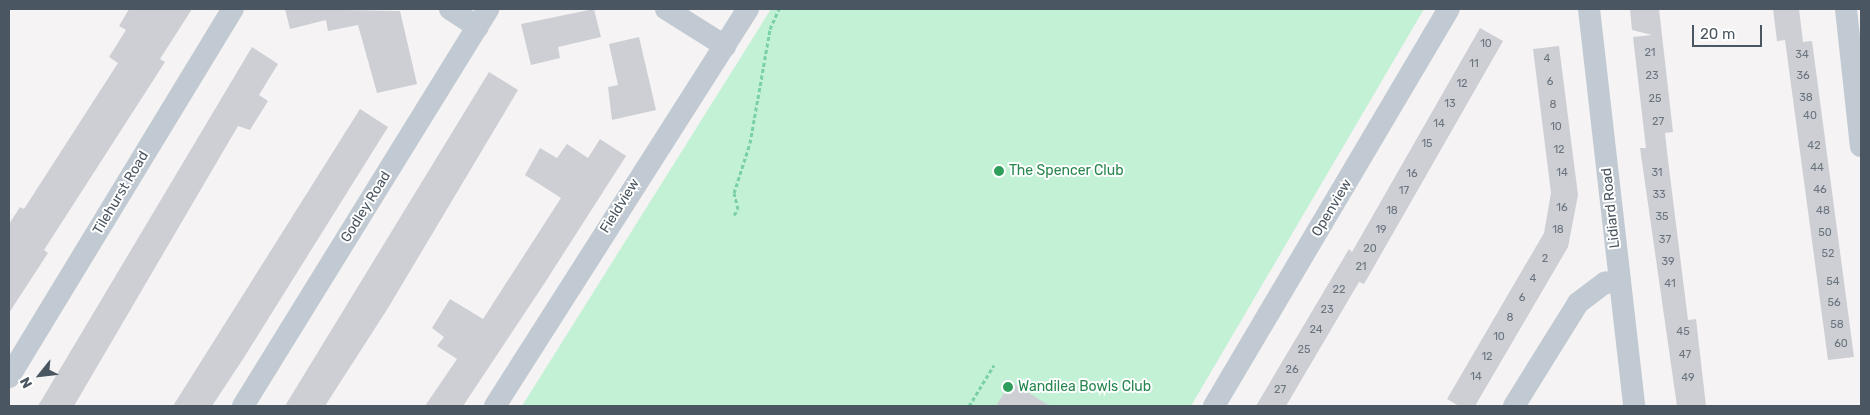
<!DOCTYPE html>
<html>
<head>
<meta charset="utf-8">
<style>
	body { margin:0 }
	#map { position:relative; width:1870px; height:415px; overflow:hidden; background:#f5f3f3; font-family:Rubik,sans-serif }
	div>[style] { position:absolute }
	.green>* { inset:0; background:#c3f1d5 }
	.building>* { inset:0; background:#cdcfd5 }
	.path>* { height:3px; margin-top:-1.5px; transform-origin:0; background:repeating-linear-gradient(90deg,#7ad0a6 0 4px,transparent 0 6.5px) }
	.street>* { height:22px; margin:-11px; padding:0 11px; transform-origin:11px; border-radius:11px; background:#c1cad2 }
	.dots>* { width:14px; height:14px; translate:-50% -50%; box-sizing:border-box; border:2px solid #fff; border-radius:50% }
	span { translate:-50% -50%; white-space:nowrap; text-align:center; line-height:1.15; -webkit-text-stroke:4px #fff; paint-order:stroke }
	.number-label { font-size:11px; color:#6b747e }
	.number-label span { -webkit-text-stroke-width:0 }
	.leisure-label { font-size:14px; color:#27864d }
	.left { translate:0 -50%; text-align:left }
	.street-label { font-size:14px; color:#4a5661 }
	.frame { position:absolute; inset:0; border:10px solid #4a5661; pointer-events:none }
	.north { position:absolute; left:15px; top:350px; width:50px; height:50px; -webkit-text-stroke:4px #fff; paint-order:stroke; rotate:241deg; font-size:14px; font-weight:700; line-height:20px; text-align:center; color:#4a5661 }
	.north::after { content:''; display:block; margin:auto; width:18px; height:22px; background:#4a5661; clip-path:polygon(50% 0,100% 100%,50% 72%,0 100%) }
	.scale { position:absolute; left:1692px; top:25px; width:70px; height:22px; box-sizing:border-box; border:2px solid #4a5661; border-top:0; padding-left:6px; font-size:15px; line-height:18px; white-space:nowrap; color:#4a5661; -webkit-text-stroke:4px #fff; paint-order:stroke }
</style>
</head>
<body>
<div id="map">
	<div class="green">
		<i style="clip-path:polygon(771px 9px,1424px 9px,1191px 406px,522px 406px)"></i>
	</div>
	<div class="building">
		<i style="clip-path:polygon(129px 9px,192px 9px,160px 59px,165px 62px,44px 250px,48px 253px,9px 313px,9px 224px,20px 207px,24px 209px,118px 63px,109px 57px,126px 30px,119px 26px)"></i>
		<i style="clip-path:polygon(285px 9px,400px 11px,417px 84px,377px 93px,358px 25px,328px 31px,326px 20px,290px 29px)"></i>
		<i style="clip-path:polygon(594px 9px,601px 37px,558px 47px,560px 58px,531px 65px,521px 24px)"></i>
		<i style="clip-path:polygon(1630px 9px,1659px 9px,1673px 132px,1665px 133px,1668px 160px,1688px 320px,1696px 319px,1706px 406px,1677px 406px,1640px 148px,1646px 148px,1633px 37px,1652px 35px,1632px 30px)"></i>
		<i style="clip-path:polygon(1773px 9px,1799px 9px,1803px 42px,1812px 41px,1854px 357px,1828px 360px,1785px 40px,1777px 41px)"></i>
		<i style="clip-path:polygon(1480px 28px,1503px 41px,1364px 284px,1359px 282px,1286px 406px,1256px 406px,1349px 249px,1352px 252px)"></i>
		<i style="clip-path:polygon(639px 37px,656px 110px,612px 120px,608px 87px,618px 85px,609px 44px)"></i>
		<i style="clip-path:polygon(1559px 46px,1578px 195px,1568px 247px,1475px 406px,1459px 406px,1447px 399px,1544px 233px,1551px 193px,1533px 49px)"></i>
		<i style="clip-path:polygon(252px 47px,278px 64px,259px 95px,268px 101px,250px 130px,238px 126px,74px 406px,38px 406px)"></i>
		<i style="clip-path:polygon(489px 72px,518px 90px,388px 308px,325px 406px,285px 406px)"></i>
		<i style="clip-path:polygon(360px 109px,388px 127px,243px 359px,212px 406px,173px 406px)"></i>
		<i style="clip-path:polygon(600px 139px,626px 156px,544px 284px,463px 406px,425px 406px,457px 359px,437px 346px,444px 337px,432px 328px,450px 299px,483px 319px,561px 198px,525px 175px,540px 148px,557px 158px,567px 144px,588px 158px)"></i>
		<i style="clip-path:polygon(1011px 382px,1050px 406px,996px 406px)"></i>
	</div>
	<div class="path">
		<i style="left:734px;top:215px;width:7px;rotate:-56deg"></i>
		<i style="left:738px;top:209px;width:16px;rotate:-104deg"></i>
		<i style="left:734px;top:193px;width:52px;rotate:-72.3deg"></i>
		<i style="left:750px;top:143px;width:116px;rotate:-80deg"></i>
		<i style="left:770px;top:29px;width:22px;rotate:-66deg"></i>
		<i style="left:969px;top:406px;width:48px;rotate:-58.6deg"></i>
	</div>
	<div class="street">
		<i style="left:450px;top:9px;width:33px;rotate:33deg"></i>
		<i style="left:666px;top:9px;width:70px;rotate:32.1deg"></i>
		<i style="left:1589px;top:9px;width:400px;rotate:83.5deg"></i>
		<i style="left:1846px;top:9px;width:138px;rotate:83.8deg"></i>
		<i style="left:9px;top:377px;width:431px;rotate:-58.7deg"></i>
		<i style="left:243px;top:406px;width:467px;rotate:-58.3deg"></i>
		<i style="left:495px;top:406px;width:471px;rotate:-57.5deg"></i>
		<i style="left:1214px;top:406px;width:461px;rotate:-59.4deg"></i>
		<i style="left:1514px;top:406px;width:121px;rotate:-58.1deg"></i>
		<i style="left:1578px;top:303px;width:34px;rotate:-37deg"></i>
		<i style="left:1605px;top:283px;width:15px;rotate:-8deg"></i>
	</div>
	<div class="dots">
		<i style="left:999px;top:171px;background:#2e9e5b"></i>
		<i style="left:1008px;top:387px;background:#2e9e5b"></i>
	</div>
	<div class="number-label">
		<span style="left:1486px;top:44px">10</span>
		<span style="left:1650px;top:53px">21</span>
		<span style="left:1802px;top:55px">34</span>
		<span style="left:1547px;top:59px">4</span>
		<span style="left:1474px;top:64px">11</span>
		<span style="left:1652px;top:76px">23</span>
		<span style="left:1803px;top:76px">36</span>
		<span style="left:1550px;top:82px">6</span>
		<span style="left:1462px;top:84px">12</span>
		<span style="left:1806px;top:98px">38</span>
		<span style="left:1655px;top:99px">25</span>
		<span style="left:1450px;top:104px">13</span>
		<span style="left:1553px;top:105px">8</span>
		<span style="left:1810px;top:116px">40</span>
		<span style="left:1658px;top:122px">27</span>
		<span style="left:1439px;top:124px">14</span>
		<span style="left:1556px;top:127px">10</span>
		<span style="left:1427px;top:144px">15</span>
		<span style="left:1814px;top:146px">42</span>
		<span style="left:1559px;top:150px">12</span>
		<span style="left:1817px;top:168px">44</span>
		<span style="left:1562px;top:173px">14</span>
		<span style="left:1657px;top:173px">31</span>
		<span style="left:1412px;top:174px">16</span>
		<span style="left:1820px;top:190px">46</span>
		<span style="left:1404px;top:191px">17</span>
		<span style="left:1659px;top:195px">33</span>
		<span style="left:1562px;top:208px">16</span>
		<span style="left:1392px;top:211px">18</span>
		<span style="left:1823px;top:211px">48</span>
		<span style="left:1662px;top:217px">35</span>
		<span style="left:1381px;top:230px">19</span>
		<span style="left:1558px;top:230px">18</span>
		<span style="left:1825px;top:233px">50</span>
		<span style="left:1665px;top:240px">37</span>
		<span style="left:1370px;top:249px">20</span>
		<span style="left:1828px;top:254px">52</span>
		<span style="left:1545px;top:259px">2</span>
		<span style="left:1668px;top:262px">39</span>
		<span style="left:1361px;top:267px">21</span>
		<span style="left:1533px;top:279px">4</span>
		<span style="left:1833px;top:282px">54</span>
		<span style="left:1670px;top:284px">41</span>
		<span style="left:1339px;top:290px">22</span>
		<span style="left:1522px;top:298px">6</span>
		<span style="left:1834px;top:303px">56</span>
		<span style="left:1327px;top:310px">23</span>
		<span style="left:1510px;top:318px">8</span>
		<span style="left:1837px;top:325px">58</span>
		<span style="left:1316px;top:330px">24</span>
		<span style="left:1683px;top:332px">45</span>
		<span style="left:1499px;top:337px">10</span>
		<span style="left:1841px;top:344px">60</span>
		<span style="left:1304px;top:350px">25</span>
		<span style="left:1685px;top:355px">47</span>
		<span style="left:1487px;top:357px">12</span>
		<span style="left:1292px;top:370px">26</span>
		<span style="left:1476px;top:377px">14</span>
		<span style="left:1688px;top:378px">49</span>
		<span style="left:1280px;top:390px">27</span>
	</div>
	<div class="leisure-label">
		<span class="left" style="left:1009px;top:171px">The Spencer Club</span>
		<span class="left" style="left:1018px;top:387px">Wandilea Bowls Club</span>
	</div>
	<div class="street-label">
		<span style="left:121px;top:193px;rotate:-59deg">Tilehurst Road</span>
		<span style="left:620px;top:206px;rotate:-58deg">Fieldview</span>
		<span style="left:366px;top:207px;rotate:-58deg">Godley Road</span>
		<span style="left:1332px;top:208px;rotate:-59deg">Openview</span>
		<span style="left:1611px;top:208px;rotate:-96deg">Lidiard Road</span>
	</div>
	<div class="frame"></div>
	<div class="north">N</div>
	<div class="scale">20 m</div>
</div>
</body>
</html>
